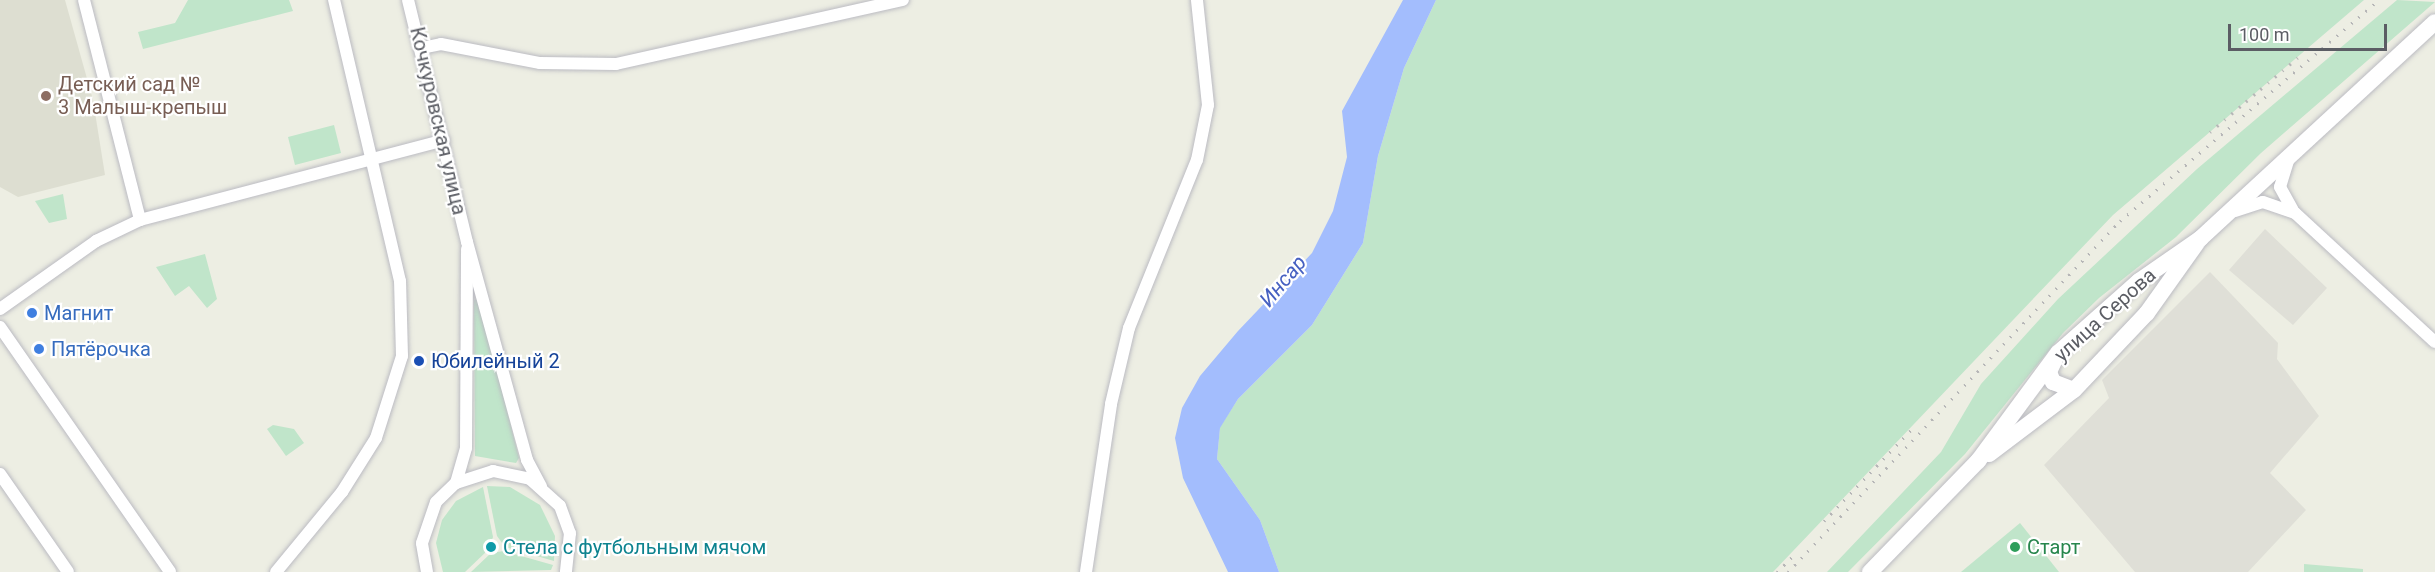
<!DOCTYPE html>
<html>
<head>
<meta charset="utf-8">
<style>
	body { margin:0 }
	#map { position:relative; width:2435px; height:572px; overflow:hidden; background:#edeee3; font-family:Roboto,sans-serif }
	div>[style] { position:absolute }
	.industrial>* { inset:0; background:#dfdfd7 }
	.education>* { inset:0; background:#ddded1 }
	.green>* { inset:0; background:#c0e5ca }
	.water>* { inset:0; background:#a3bdfd }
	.roads { filter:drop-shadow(0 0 2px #bbbbc2) drop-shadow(0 0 2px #bbbbc2) }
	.street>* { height:12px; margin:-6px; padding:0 6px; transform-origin:6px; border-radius:6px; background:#fff }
	.secondary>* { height:16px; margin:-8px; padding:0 8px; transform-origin:8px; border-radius:8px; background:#fff }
	.rail>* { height:3px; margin-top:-1.5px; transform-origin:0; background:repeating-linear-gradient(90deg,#b6b6b7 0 1.5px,transparent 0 9.5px) }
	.dots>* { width:16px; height:16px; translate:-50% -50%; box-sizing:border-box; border:3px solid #fff; border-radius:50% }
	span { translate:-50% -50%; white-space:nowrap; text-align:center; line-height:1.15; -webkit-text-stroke:4.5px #fff; paint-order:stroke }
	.education-label { font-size:20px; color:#785e54 }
	.left { translate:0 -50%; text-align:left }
	.street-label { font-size:20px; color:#5b5d64 }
	.shop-label { font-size:20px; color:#366cbe }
	.transit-label { font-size:20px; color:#164399 }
	.culture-label { font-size:20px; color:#0d838f }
	.leisure-label { font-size:20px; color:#27864d }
	.water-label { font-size:21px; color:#4660c1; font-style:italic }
	.scale { position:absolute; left:2228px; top:24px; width:159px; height:27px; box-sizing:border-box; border:3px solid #5b5d64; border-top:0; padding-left:8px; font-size:18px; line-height:21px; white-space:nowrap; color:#5b5d64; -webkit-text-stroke:4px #fff; paint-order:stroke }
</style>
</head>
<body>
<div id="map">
	<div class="industrial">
		<i style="clip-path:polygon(2265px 229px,2327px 288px,2293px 325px,2229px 270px)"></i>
		<i style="clip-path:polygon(2210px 272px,2278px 343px,2277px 359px,2319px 416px,2270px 473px,2306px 510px,2248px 572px,2135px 572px,2044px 465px,2109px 398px,2102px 380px)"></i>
	</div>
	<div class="education">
		<i style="clip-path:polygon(0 0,65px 0,93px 100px,105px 175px,18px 197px,0 187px)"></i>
	</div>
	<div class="green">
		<i style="clip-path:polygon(188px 0,289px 0,293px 11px,143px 49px,138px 32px,175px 23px)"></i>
		<i style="clip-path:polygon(1436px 0,2364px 0,2113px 215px,1773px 572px,1279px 572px,1260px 520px,1217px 459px,1220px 427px,1238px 399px,1312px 325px,1363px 243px,1378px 156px,1404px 68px)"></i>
		<i style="clip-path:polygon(2397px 0,2435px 2px,2261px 153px,2176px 237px,2099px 298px,2063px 333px,1965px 454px,1848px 572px,1827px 572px,1941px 452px,1981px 384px,2058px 299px,2197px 169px)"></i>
		<i style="clip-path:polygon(334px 125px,341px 153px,295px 165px,288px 137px)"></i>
		<i style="clip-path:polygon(63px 194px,67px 219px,49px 223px,35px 201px)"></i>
		<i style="clip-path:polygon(205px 254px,217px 299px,207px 308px,189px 286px,175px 296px,156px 267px)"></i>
		<i style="clip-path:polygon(479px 299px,519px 458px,516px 463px,475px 456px,474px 300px)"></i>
		<i style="clip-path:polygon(273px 425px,294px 429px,304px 443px,286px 456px,267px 429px)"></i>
		<i style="clip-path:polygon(487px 486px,510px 487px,540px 505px,555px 536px,554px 561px,505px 547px,497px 536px)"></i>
		<i style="clip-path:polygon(483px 487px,493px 537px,488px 550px,465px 572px,443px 572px,436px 543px,442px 520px,456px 501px)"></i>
		<i style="clip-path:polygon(2020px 523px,2059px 572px,1961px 572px)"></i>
		<i style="clip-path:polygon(504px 551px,553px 565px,551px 570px,471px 572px,491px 553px)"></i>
		<i style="clip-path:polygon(2304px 564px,2363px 569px,2363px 572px,2304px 572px)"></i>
	</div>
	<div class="water">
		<i style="clip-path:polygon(1403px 0,1436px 0,1404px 68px,1378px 156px,1363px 243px,1312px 325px,1238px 399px,1220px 428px,1217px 459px,1260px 520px,1279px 572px,1228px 572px,1183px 478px,1175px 438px,1182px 408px,1200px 376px,1238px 331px,1312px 253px,1333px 211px,1347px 157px,1342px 111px)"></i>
	</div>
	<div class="roads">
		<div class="street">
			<i style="left:84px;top:0;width:227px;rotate:75.7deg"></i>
			<i style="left:408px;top:0;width:249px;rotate:76.3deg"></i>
			<i style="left:467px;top:242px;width:226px;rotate:74.6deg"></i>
			<i style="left:527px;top:460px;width:30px;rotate:62deg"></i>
			<i style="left:422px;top:48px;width:19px;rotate:-12deg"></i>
			<i style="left:441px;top:44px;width:101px;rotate:10.9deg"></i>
			<i style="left:540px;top:63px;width:76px;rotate:0.8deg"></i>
			<i style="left:616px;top:64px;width:294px;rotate:-12.6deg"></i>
			<i style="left:2288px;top:161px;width:27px;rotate:107deg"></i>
			<i style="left:2280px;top:187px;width:26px;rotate:61deg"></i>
			<i style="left:2235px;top:211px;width:29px;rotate:-18deg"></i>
			<i style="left:2263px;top:202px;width:34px;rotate:19deg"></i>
			<i style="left:2295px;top:213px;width:190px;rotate:42.7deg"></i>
			<i style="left:0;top:309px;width:118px;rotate:-35.3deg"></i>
			<i style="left:96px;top:241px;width:49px;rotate:-25.5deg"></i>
			<i style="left:140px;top:220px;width:314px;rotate:-14.7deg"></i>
			<i style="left:0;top:327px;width:298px;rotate:55.2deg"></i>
			<i style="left:0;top:474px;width:119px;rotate:55.2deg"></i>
			<i style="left:456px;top:483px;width:36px;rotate:-74deg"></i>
			<i style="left:466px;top:448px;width:199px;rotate:-89.7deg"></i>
			<i style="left:276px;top:572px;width:104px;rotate:-50.5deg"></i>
			<i style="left:342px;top:492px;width:64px;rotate:-57.8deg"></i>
			<i style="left:376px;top:438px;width:86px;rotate:-72.4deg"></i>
			<i style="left:402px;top:356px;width:75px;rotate:-91.5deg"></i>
			<i style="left:400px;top:281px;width:289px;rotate:-103.2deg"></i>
			<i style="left:427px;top:572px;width:29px;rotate:-100deg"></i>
			<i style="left:422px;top:543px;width:43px;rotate:-71.1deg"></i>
			<i style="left:436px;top:502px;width:28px;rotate:-44deg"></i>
			<i style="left:456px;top:483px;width:39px;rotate:-18deg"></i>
			<i style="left:493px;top:471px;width:38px;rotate:12deg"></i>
			<i style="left:530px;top:479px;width:40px;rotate:42deg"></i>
			<i style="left:560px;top:506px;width:29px;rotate:70deg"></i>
			<i style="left:570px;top:533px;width:39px;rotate:96deg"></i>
			<i style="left:1086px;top:572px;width:170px;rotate:-81.5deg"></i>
			<i style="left:1111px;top:404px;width:78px;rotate:-76.7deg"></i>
			<i style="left:1129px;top:328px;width:181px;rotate:-68deg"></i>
			<i style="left:1197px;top:160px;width:56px;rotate:-78.7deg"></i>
			<i style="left:1208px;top:105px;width:106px;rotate:-96deg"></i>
		</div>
		<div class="secondary">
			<i style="left:2055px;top:359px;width:14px;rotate:115deg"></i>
			<i style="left:2049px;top:372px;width:11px;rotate:68deg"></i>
			<i style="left:2053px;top:382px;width:22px;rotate:21deg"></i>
			<i style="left:1989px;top:454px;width:106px;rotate:-37deg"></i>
			<i style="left:2074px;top:390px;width:106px;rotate:-46.5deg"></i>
			<i style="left:2147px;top:313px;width:86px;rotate:-54.5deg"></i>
			<i style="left:1870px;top:572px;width:155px;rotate:-45.8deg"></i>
			<i style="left:1978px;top:461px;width:134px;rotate:-53.5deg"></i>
			<i style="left:2058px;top:353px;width:108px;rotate:-41.6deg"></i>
			<i style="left:2139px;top:281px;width:75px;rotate:-34.7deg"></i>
			<i style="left:2201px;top:238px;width:318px;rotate:-42.7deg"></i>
		</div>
	</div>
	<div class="rail">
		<i style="left:2210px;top:132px;width:121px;rotate:-40.3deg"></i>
		<i style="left:1824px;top:521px;width:126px;rotate:-46.3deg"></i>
		<i style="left:1777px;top:572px;width:21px;rotate:-45deg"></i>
		<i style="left:1788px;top:572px;width:483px;rotate:-46.6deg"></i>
		<i style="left:2120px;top:221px;width:340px;rotate:-40.5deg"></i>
	</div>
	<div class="dots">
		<i style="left:46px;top:96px;background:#8d6e63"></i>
		<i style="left:32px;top:313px;background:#3f7fe0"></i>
		<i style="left:39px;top:349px;background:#3f7fe0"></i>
		<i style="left:419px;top:361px;background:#1a4fb4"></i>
		<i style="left:491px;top:547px;background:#0f9aa8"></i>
		<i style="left:2015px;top:547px;background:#2e9e5b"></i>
	</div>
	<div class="education-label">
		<span class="left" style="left:58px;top:96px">Детский сад №<br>3 Малыш-крепыш</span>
	</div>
	<div class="street-label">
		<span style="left:438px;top:121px;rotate:77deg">Кочкуровская улица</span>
		<span style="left:2105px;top:315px;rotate:-42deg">улица Серова</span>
	</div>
	<div class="shop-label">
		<span class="left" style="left:44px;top:313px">Магнит</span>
		<span class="left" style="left:51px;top:349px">Пятёрочка</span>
	</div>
	<div class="transit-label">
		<span class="left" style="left:431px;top:361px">Юбилейный 2</span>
	</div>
	<div class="culture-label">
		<span class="left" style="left:503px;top:547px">Стела с футбольным мячом</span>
	</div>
	<div class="leisure-label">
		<span class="left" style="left:2027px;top:547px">Старт</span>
	</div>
	<div class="water-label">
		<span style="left:1283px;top:281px;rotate:-50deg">Инсар</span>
	</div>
	<div class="scale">100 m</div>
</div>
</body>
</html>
